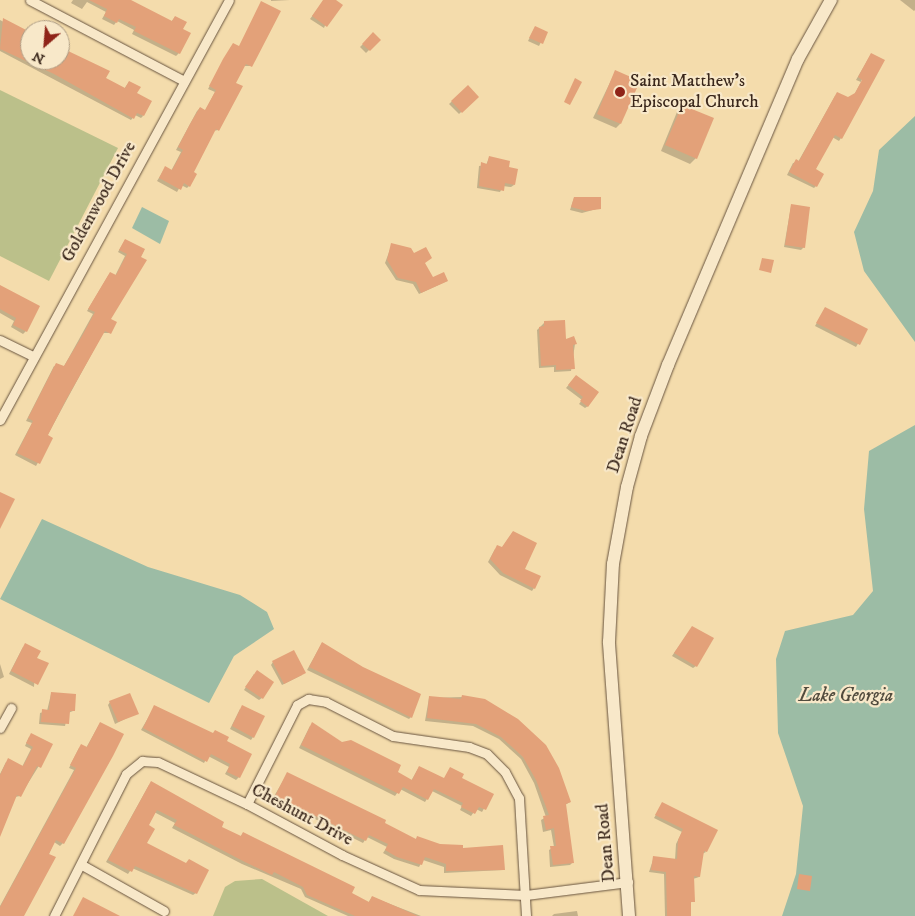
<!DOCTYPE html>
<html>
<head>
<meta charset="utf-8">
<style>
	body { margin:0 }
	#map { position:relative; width:915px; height:916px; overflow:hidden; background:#f4dcac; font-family:"IM FELL DW Pica",serif }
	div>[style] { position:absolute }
	.green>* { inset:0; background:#bbc08a }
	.water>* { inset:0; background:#9cbca5 }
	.shadow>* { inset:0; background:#0003 }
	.building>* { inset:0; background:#e3a179 }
	.roads { filter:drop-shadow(0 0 1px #68543f) drop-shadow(0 0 1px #68543f) }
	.minor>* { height:9px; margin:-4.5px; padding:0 4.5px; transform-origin:4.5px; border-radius:4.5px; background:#f8e8c9 }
	.secondary>* { height:12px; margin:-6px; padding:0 6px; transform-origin:6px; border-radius:6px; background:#f8e8c9 }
	.dots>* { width:14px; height:14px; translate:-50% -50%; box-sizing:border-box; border:2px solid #f8e8c9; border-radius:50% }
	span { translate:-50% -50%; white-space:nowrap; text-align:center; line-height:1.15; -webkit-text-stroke:4.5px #f8e8c9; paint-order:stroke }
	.poi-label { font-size:18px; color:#3a271b }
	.left { translate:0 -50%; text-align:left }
	.street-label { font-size:18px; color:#3a271b }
	.water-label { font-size:19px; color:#524c3e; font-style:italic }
	.north { position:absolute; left:20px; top:20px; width:50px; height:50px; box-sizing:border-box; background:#f8e8c9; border:1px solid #ac9b83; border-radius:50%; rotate:207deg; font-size:14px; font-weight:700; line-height:20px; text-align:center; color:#3a271b }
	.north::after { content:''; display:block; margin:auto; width:18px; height:22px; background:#8f2418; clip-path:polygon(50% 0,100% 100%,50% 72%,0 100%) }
</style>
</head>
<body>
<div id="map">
	<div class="green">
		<i style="clip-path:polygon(0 90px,118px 148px,49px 281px,0 256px)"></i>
		<i style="clip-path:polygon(262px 879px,328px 916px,213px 916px,225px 887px,235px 881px)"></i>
	</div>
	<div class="water">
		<i style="clip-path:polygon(915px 116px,915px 342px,864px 271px,854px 232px,873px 191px,879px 150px)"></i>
		<i style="clip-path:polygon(142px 207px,169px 221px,160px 244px,132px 228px)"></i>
		<i style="clip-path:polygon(915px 425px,915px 916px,782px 916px,796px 874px,803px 806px,778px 733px,776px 659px,785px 631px,853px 615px,873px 591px,864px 509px,869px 451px)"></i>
		<i style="clip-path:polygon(42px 519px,148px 567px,240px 595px,267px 612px,274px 629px,234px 656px,209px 703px,0 599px)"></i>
	</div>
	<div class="shadow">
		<i style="clip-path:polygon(73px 0,129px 0,171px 22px,175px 17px,181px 30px,179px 53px,176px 56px,132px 34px,134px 30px,117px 21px,114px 25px,102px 19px,106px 12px,87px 2px,82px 9px,71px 3px)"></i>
		<i style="clip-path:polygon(271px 0,290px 0,271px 1px)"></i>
		<i style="clip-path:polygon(324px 0,335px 0,324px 28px,310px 19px)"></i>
		<i style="clip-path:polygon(900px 0,915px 0,915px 10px,914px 11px)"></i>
		<i style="clip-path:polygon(0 20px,30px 36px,30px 60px,60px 60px,60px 53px,66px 51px,104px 79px,124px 89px,129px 82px,143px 116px,141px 118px,135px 115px,131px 120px,0 51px)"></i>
		<i style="clip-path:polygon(535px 27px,546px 32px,539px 46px,528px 41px)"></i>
		<i style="clip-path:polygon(373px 34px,379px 40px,366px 53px,360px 47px)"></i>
		<i style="clip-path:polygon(231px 47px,251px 66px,244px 66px,235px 83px,218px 130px,213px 131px,192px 173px,189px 186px,187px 188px,181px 185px,177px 192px,157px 181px,165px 168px,171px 171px,181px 152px,176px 150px,197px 111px,200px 108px,205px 111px,215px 92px,208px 89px)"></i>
		<i style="clip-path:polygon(871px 54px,841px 138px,839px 141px,832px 137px,815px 170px,816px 186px,814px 188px,787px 175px,793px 163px,798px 162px,835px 96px,848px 99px,854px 95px,861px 82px,856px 80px)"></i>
		<i style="clip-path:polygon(615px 72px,620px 124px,616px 128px,593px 118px)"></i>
		<i style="clip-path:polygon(468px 87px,477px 97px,459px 114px,449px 104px)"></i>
		<i style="clip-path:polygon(683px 106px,696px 158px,690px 164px,661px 151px,677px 112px)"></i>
		<i style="clip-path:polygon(489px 158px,507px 168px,514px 185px,511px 187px,503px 186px,500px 192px,477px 188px,479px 166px,486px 165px)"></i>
		<i style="clip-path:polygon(574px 198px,600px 208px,582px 213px,570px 210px)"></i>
		<i style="clip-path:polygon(791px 206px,804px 247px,801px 250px,784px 247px)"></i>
		<i style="clip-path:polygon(125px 240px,144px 250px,109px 319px,110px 333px,103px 333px,47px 436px,52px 438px,36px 466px,15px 455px,32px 423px,26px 421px,54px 366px,63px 368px,93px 314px,87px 311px,108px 276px,115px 276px,125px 256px,118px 252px)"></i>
		<i style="clip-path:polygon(392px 244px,414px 255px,424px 263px,432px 279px,447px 281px,419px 294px,413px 284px,396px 280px,385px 263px)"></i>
		<i style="clip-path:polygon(0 286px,26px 331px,23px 334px,11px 327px,14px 321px,0 313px)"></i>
		<i style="clip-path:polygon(825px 308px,866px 330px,856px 347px,815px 326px)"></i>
		<i style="clip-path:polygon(544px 323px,565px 341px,575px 344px,571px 371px,554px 372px,554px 367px,539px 368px,537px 330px)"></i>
		<i style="clip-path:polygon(576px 376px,588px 406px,585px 408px,579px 404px,582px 400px,566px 388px)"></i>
		<i style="clip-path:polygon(513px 532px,524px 569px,534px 588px,532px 591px,500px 575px,488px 562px,495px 549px,501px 549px)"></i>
		<i style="clip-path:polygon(690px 630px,696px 666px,693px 668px,672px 656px)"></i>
		<i style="clip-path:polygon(322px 643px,411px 717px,409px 719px,307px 670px)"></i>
		<i style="clip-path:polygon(23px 647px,36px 658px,34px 687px,9px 674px)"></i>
		<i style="clip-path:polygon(273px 662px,302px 675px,282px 685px,271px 665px)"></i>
		<i style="clip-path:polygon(0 664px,4px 677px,0 679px)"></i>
		<i style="clip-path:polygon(254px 674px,262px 698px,259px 700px,244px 690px)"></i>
		<i style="clip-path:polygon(51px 694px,73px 711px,68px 713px,65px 726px,39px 724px,40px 713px,47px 711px)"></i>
		<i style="clip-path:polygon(462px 697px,570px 802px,565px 805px,573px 862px,570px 865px,550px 867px,549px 850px,554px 847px,551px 830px,543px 832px,541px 820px,546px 817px,534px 783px,521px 759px,499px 739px,473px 726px,425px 721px,429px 698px)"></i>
		<i style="clip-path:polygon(110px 702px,137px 713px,115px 724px,108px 705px)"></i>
		<i style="clip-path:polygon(155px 706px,250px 755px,239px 777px,236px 780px,225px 774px,229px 767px,208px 756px,204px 763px,141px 730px)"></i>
		<i style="clip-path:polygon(240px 709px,253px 737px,251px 740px,230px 729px)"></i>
		<i style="clip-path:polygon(100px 723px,63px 843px,60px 846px,54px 842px,23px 916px,0 916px,0 906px,74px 770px,69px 768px,79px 748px,86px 748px)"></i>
		<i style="clip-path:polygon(310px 726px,411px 781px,419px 767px,444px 780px,460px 778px,492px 795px,482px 812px,476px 809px,471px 816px,460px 810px,462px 806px,432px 791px,425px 802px,400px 789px,395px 796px,299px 748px)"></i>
		<i style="clip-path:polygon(29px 737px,52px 745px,20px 796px,15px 797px,0 833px,0 774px,6px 762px,22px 767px,31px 749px,25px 746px)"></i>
		<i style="clip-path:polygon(287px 774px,415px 840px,417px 838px,440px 845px,503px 870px,444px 873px,444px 867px,423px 860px,419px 867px,394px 859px,383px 853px,387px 847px,367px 837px,363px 843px,273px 798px)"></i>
		<i style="clip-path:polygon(149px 785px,220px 827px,240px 837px,243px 833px,368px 903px,372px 897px,421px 916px,348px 916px,305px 897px,301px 889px,242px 864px,172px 828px,175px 823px,154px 812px,147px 826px,146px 844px,196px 893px,193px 895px,132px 868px,128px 874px,106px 862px)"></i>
		<i style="clip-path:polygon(662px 804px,706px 852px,702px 854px,699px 877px,693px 879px,690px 916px,665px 916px,664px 874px,649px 872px,654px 857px,675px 860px,676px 844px,682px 832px,654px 818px)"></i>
		<i style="clip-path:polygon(577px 911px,578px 916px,552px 916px,554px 914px)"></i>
	</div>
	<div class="building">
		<i style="clip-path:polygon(89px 0,131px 0,172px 21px,175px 16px,187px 22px,183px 29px,191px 33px,180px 54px,134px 31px,136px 27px,119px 19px,117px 23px,104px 16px,107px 9px)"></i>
		<i style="clip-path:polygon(323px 0,336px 0,343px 5px,327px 27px,312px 16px)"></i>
		<i style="clip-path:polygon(261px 1px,281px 11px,252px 67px,246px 64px,236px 83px,243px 86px,219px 131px,216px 129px,194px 172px,197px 174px,190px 187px,184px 183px,181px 190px,159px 178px,165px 166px,172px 170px,183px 150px,178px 147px,190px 124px,200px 107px,205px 110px,216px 90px,209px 86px,223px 59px,233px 43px,239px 46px)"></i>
		<i style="clip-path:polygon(3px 18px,30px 32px,30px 60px,60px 60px,66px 50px,110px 71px,106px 78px,125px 88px,129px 81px,141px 87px,137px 93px,152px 101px,144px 116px,137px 113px,134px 119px,54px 74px,0 49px)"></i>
		<i style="clip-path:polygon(535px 26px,548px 32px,543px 44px,529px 38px)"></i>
		<i style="clip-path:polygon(373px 32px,381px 40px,370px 51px,362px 44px)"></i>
		<i style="clip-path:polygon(871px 53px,885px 60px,842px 139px,835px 135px,816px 169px,824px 174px,817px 187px,789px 172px,796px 159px,799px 161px,837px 92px,848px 97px,855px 93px,862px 80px,858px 77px)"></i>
		<i style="clip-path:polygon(615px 70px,640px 81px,621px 124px,597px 114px)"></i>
		<i style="clip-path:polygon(575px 78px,582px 82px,570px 105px,564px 102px)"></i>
		<i style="clip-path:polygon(468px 85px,479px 97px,462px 113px,451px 101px)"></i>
		<i style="clip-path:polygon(682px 105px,714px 118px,697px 159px,665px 145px)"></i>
		<i style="clip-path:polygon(489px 156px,510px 161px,509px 167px,518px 169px,515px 185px,505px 183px,504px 191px,479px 186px,481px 162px,487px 164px)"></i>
		<i style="clip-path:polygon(574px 197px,601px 197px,601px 209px,586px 211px,571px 207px)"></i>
		<i style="clip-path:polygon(791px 204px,810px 207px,805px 248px,785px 245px)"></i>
		<i style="clip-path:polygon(125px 239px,145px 249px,141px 257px,147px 260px,111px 319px,117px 322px,111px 334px,105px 331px,66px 400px,48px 435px,53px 438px,40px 464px,17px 453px,33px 421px,28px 418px,56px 363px,64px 366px,82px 336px,95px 312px,88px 309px,110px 272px,116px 275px,127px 254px,119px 250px)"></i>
		<i style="clip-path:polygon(391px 243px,411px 248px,414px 253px,426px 247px,432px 258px,425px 263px,433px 277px,444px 272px,448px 281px,421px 293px,416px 282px,398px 278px,387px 260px)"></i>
		<i style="clip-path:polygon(762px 258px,774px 260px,771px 273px,759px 270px)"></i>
		<i style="clip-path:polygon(0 285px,40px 306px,27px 332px,13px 325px,16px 318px,0 309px)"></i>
		<i style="clip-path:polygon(825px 307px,868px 329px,860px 345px,816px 323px)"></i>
		<i style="clip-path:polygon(565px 320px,566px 339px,574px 336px,577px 344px,573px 345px,575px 369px,556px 370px,556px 365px,541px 366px,539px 327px,544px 326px,544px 321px)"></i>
		<i style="clip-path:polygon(576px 375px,599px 392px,588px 407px,580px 401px,583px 397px,568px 385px)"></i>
		<i style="clip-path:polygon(0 492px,15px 499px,0 529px)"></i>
		<i style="clip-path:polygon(513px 531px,537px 543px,525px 569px,541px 576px,535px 589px,503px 573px,490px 559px,497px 545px,502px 547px)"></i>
		<i style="clip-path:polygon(692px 626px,714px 638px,697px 667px,674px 653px)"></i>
		<i style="clip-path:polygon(322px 642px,363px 667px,421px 694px,412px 718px,309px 667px)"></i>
		<i style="clip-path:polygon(25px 643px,41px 651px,37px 658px,49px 663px,38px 685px,11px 671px)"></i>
		<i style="clip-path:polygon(294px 650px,306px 673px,284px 684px,272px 661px)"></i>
		<i style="clip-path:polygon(257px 670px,274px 682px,263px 699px,245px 687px)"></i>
		<i style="clip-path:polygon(51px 692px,76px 694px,75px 711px,70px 711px,69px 724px,41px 722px,42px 709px,49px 710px)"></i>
		<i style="clip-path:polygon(130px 693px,139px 714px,118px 722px,109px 701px)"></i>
		<i style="clip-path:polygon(462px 695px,485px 699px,518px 719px,546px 745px,559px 768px,571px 802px,566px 804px,574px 863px,553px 865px,550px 846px,556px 846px,554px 828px,546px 830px,543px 816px,549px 815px,536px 780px,523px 757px,501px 737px,476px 724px,427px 718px,429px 696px,461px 699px)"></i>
		<i style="clip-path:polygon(154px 705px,213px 733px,215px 730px,229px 737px,227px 741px,252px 754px,240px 778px,227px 772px,230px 764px,211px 754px,207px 762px,143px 728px)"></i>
		<i style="clip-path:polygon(242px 705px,265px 716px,254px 738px,232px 726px)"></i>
		<i style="clip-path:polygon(100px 722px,124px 734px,113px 756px,64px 844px,56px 840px,49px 854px,56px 857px,24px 916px,0 916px,0 907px,76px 768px,70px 765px,81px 744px,87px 747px)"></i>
		<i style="clip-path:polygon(312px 722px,342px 742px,351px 740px,401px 765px,398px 772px,412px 780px,419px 766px,444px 778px,450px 767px,464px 774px,462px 778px,494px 794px,486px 810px,479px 807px,475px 814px,461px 807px,463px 803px,434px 789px,428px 800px,403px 787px,399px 794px,301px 745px)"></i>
		<i style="clip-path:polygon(31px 733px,53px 744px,41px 768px,37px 766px,21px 797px,17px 795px,0 837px,0 775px,8px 758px,23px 766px,33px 747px,26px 743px)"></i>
		<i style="clip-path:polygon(287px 772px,386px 820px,385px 823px,416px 839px,417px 836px,440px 844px,463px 845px,463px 848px,503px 845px,505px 870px,446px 871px,446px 864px,425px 857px,422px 865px,397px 857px,385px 850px,388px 844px,369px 835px,366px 841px,275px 796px)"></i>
		<i style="clip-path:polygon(151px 781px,224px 822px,222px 827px,241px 836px,243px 832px,355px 887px,352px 893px,369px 902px,372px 896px,418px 916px,355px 916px,307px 895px,303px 887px,274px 872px,272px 875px,245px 862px,174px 825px,177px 820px,157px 810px,149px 825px,155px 829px,147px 843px,186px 863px,189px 859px,209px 870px,197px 894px,135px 866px,132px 872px,108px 860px)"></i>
		<i style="clip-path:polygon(662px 802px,718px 830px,707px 852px,704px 851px,700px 877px,694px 876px,695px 902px,691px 902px,691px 916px,667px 916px,666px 872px,651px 870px,653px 856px,677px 859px,678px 840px,683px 829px,655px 815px)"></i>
		<i style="clip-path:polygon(799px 874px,812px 876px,810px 891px,797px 889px)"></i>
		<i style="clip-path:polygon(83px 897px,120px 916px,73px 916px)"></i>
	</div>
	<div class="roads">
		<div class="minor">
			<i style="left:30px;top:0;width:174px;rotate:27.7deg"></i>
			<i style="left:0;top:340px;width:37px;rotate:26deg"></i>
			<i style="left:0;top:420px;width:478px;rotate:-61.4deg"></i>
			<i style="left:0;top:728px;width:23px;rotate:-61deg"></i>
			<i style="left:247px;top:804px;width:111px;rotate:-63.2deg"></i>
			<i style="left:297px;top:705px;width:13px;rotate:-29deg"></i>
			<i style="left:308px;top:699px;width:18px;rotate:9deg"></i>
			<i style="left:326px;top:702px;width:75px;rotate:26.9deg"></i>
			<i style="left:393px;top:736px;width:77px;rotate:8.2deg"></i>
			<i style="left:469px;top:747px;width:19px;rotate:21deg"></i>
			<i style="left:487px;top:754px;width:25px;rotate:45deg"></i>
			<i style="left:505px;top:772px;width:30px;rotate:62deg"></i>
			<i style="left:519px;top:798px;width:118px;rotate:86.6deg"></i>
			<i style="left:82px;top:865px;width:94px;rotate:29.3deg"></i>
			<i style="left:54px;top:916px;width:159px;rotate:-63.1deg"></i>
			<i style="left:126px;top:774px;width:21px;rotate:-39deg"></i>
			<i style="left:142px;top:761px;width:16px;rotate:4deg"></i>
			<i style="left:158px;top:762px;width:98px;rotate:25.3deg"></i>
			<i style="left:247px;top:804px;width:108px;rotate:28.2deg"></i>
			<i style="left:342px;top:855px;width:85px;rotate:24.4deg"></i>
			<i style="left:419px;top:890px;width:107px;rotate:2.7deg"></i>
			<i style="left:526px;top:895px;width:103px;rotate:-7.3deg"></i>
		</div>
		<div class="secondary">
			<i style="left:629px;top:916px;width:275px;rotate:-94.2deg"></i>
			<i style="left:609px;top:642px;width:78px;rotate:-87.1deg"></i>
			<i style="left:613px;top:564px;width:78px;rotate:-79.7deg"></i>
			<i style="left:627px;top:487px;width:53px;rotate:-74.6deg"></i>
			<i style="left:641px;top:436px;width:76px;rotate:-69.2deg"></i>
			<i style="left:668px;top:365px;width:332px;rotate:-67deg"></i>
			<i style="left:798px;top:59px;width:68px;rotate:-60.8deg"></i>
		</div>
	</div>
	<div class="dots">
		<i style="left:620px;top:92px;background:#8f2418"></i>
	</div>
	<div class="poi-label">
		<span class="left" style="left:630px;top:92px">Saint Matthew's<br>Episcopal Church</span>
	</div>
	<div class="street-label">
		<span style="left:99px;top:202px;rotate:-61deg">Goldenwood Drive</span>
		<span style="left:625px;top:435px;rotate:-72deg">Dean Road</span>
		<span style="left:302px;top:815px;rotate:28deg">Cheshunt Drive</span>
		<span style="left:606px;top:843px;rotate:-95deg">Dean Road</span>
	</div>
	<div class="water-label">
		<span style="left:846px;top:696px">Lake Georgia</span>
	</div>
	<div class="north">N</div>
</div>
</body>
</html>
